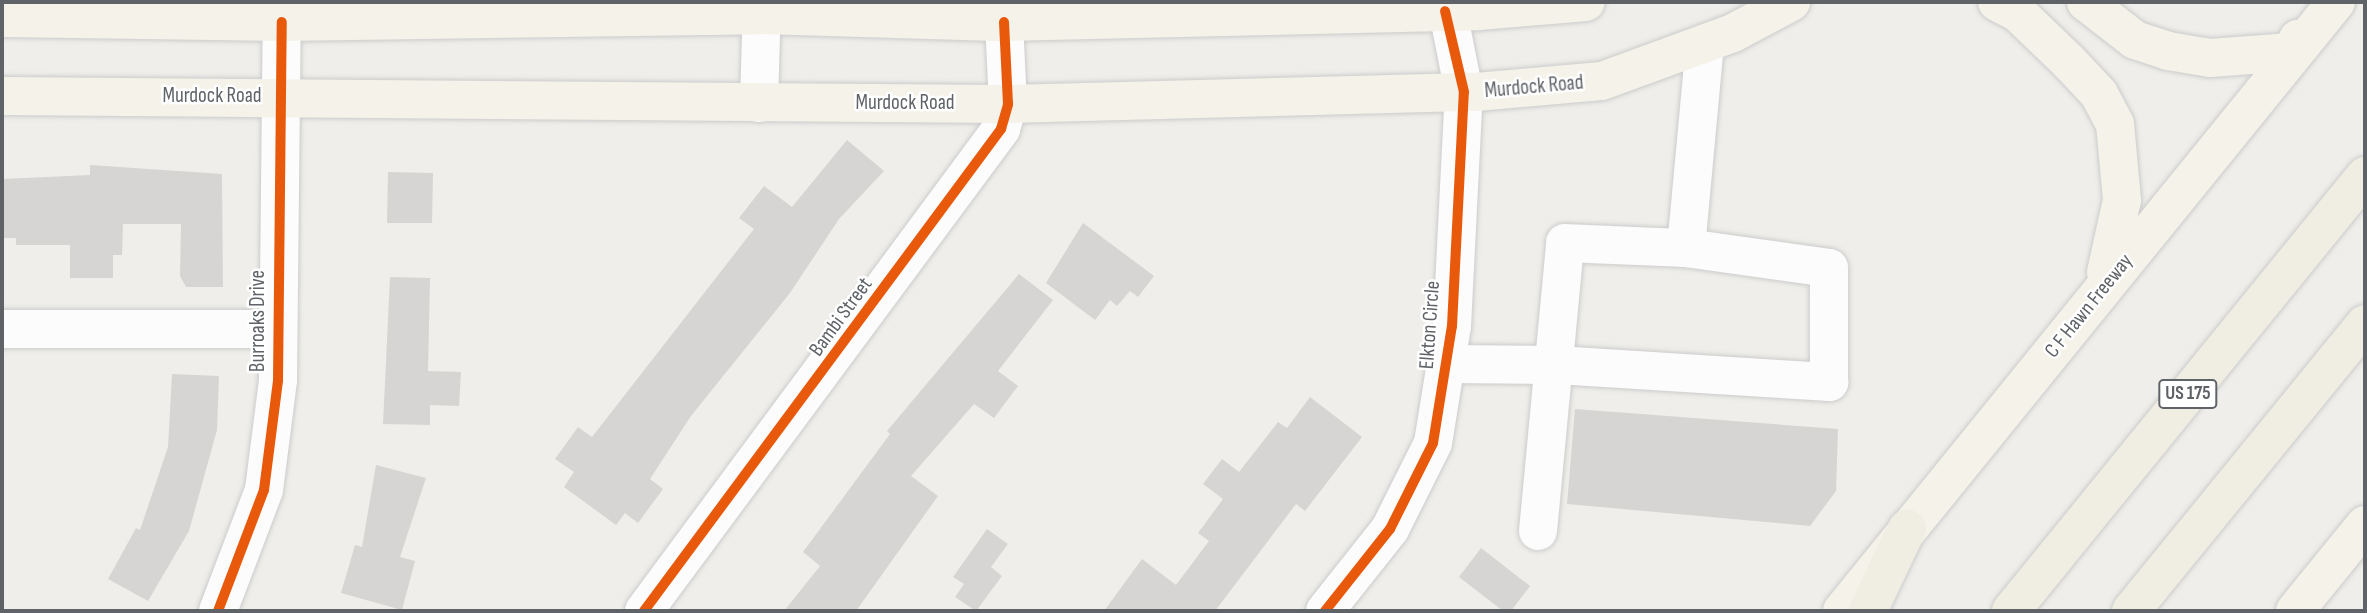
<!DOCTYPE html>
<html>
<head>
<meta charset="utf-8">
<style>
	body { margin:0 }
	#map { position:relative; width:2367px; height:613px; overflow:hidden; background:#efeeea; font-family:"Sofia Sans Condensed",sans-serif }
	div>[style] { position:absolute }
	.building>* { inset:0; background:#d6d5d3 }
	.roads { filter:drop-shadow(0 0 2px #cbcccc) drop-shadow(0 0 2px #cbcccc) }
	.minor>* { height:38px; margin:-19px; padding:0 19px; transform-origin:19px; border-radius:19px; background:#fdfcfc }
	.major>* { height:38px; margin:-19px; padding:0 19px; transform-origin:19px; border-radius:19px; background:#f4f2e9 }
	.highway>* { height:38px; margin:-19px; padding:0 19px; transform-origin:19px; border-radius:19px; background:#f0ede3 }
	.cycleway>* { height:10px; margin:-5px; padding:0 5px; transform-origin:5px; border-radius:5px; background:#e8590c }
	span { translate:-50% -50%; white-space:nowrap; text-align:center; line-height:1.15; -webkit-text-stroke:5px #fff; paint-order:stroke }
	.shield-label span { padding:2px 5px; background:#fff; border:2px solid; border-radius:5px; -webkit-text-stroke-width:0 }
	.shield-label { font-size:19px; color:#5f6368; font-weight:700 }
	.street-label { font-size:21px; color:#5f6368 }
	.frame { position:absolute; inset:0; border:4px solid #5f6368; pointer-events:none }
</style>
</head>
<body>
<div id="map">
	<div class="building">
		<i style="clip-path:polygon(847px 140px,884px 171px,839px 219px,790px 293px,691px 416px,650px 479px,663px 489px,638px 523px,625px 513px,616px 525px,564px 487px,574px 472px,555px 459px,578px 427px,592px 437px,754px 229px,739px 218px,764px 186px,792px 207px)"></i>
		<i style="clip-path:polygon(90px 165px,222px 174px,223px 287px,186px 287px,180px 276px,181px 224px,123px 224px,122px 255px,113px 255px,113px 278px,70px 278px,70px 245px,16px 245px,16px 238px,4px 238px,2px 179px,90px 175px)"></i>
		<i style="clip-path:polygon(388px 172px,433px 173px,432px 223px,387px 223px)"></i>
		<i style="clip-path:polygon(1083px 223px,1154px 276px,1138px 297px,1130px 291px,1117px 306px,1110px 300px,1095px 320px,1046px 283px)"></i>
		<i style="clip-path:polygon(1019px 274px,1053px 300px,998px 371px,1018px 386px,994px 418px,974px 404px,911px 476px,938px 496px,856px 611px,784px 611px,820px 566px,803px 552px,890px 434px,887px 431px)"></i>
		<i style="clip-path:polygon(390px 277px,430px 278px,428px 371px,461px 372px,459px 406px,430px 405px,430px 425px,383px 424px)"></i>
		<i style="clip-path:polygon(172px 374px,219px 376px,217px 430px,189px 531px,148px 601px,108px 579px,136px 528px,140px 530px,168px 447px)"></i>
		<i style="clip-path:polygon(1310px 397px,1362px 437px,1305px 511px,1296px 504px,1215px 611px,1104px 611px,1142px 559px,1176px 585px,1209px 541px,1198px 533px,1223px 499px,1203px 484px,1222px 459px,1239px 472px,1278px 422px,1287px 428px)"></i>
		<i style="clip-path:polygon(1575px 409px,1838px 429px,1836px 491px,1810px 526px,1567px 504px)"></i>
		<i style="clip-path:polygon(376px 465px,426px 478px,400px 557px,415px 561px,402px 610px,341px 593px,355px 545px,362px 547px)"></i>
		<i style="clip-path:polygon(987px 529px,1008px 544px,991px 567px,1002px 576px,976px 611px,955px 597px,964px 584px,953px 577px)"></i>
		<i style="clip-path:polygon(1481px 548px,1530px 586px,1511px 611px,1503px 611px,1459px 577px)"></i>
	</div>
	<div class="roads">
		<div class="minor">
			<i style="left:759px;top:103px;width:101px;rotate:-88.3deg"></i>
			<i style="left:2px;top:329px;width:276px"></i>
			<i style="left:1448px;top:364px;width:109px;rotate:0.5deg"></i>
			<i style="left:1557px;top:365px;width:273px;rotate:3.6deg"></i>
			<i style="left:1829px;top:382px;width:114px;rotate:-90deg"></i>
			<i style="left:1829px;top:268px;width:144px;rotate:-172deg"></i>
			<i style="left:1686px;top:248px;width:205px;rotate:-84.7deg"></i>
			<i style="left:1538px;top:531px;width:289px;rotate:-84.6deg"></i>
			<i style="left:1565px;top:243px;width:121px;rotate:2.4deg"></i>
			<i style="left:218px;top:611px;width:129px;rotate:-69.2deg"></i>
			<i style="left:264px;top:490px;width:111px;rotate:-82.7deg"></i>
			<i style="left:278px;top:380px;width:358px;rotate:-89.4deg"></i>
			<i style="left:644px;top:611px;width:600px;rotate:-53.47deg"></i>
			<i style="left:1001px;top:129px;width:26px;rotate:-74deg"></i>
			<i style="left:1008px;top:104px;width:82px;rotate:-92.8deg"></i>
			<i style="left:1325px;top:611px;width:105px;rotate:-51.6deg"></i>
			<i style="left:1390px;top:529px;width:96px;rotate:-63.4deg"></i>
			<i style="left:1433px;top:443px;width:119px;rotate:-80.8deg"></i>
			<i style="left:1452px;top:326px;width:234px;rotate:-87.1deg"></i>
			<i style="left:1464px;top:92px;width:92px;rotate:-101.3deg"></i>
		</div>
		<div class="major">
			<i style="left:1997px;top:2px;width:22px;rotate:27deg"></i>
			<i style="left:2017px;top:12px;width:72px;rotate:43.9deg"></i>
			<i style="left:2069px;top:62px;width:44px;rotate:46.8deg"></i>
			<i style="left:2099px;top:94px;width:34px;rotate:62deg"></i>
			<i style="left:2115px;top:124px;width:76px;rotate:84.7deg"></i>
			<i style="left:2122px;top:200px;width:74px;rotate:102.5deg"></i>
			<i style="left:2086px;top:2px;width:62px;rotate:37.8deg"></i>
			<i style="left:2135px;top:40px;width:35px;rotate:18deg"></i>
			<i style="left:2168px;top:51px;width:43px;rotate:9.5deg"></i>
			<i style="left:2210px;top:58px;width:81px;rotate:-4.2deg"></i>
			<i style="left:2291px;top:52px;width:15px;rotate:-62deg"></i>
			<i style="left:2px;top:18px;width:280px;rotate:0.8deg"></i>
			<i style="left:282px;top:22px;width:480px;rotate:-0.8deg"></i>
			<i style="left:762px;top:15px;width:242px;rotate:1.7deg"></i>
			<i style="left:1004px;top:22px;width:475px;rotate:-1.3deg"></i>
			<i style="left:1479px;top:11px;width:107px;rotate:-4.8deg"></i>
			<i style="left:2px;top:96px;width:1006px;rotate:0.46deg"></i>
			<i style="left:1008px;top:104px;width:468px;rotate:-1.5deg"></i>
			<i style="left:1476px;top:92px;width:126px;rotate:-5deg"></i>
			<i style="left:1602px;top:81px;width:140px;rotate:-20.1deg"></i>
			<i style="left:1733px;top:33px;width:66px;rotate:-28.1deg"></i>
			<i style="left:1842px;top:611px;width:784px;rotate:-50.95deg"></i>
			<i style="left:2295px;top:611px;width:111px;rotate:-50.9deg"></i>
		</div>
		<div class="highway">
			<i style="left:1868px;top:611px;width:91px;rotate:-64.6deg"></i>
			<i style="left:2011px;top:611px;width:561px;rotate:-50.86deg"></i>
			<i style="left:2131px;top:611px;width:370px;rotate:-50.8deg"></i>
		</div>
	</div>
	<div class="cycleway">
		<i style="left:218px;top:611px;width:129px;rotate:-69.2deg"></i>
		<i style="left:264px;top:490px;width:111px;rotate:-82.7deg"></i>
		<i style="left:278px;top:380px;width:358px;rotate:-89.4deg"></i>
		<i style="left:644px;top:611px;width:600px;rotate:-53.47deg"></i>
		<i style="left:1001px;top:129px;width:26px;rotate:-74deg"></i>
		<i style="left:1008px;top:104px;width:82px;rotate:-92.8deg"></i>
		<i style="left:1325px;top:611px;width:105px;rotate:-51.6deg"></i>
		<i style="left:1390px;top:529px;width:96px;rotate:-63.4deg"></i>
		<i style="left:1433px;top:443px;width:119px;rotate:-80.8deg"></i>
		<i style="left:1452px;top:326px;width:234px;rotate:-87.1deg"></i>
		<i style="left:1464px;top:92px;width:83px;rotate:-103.2deg"></i>
	</div>
	<div class="shield-label">
		<span style="left:2188px;top:394px">US 175</span>
	</div>
	<div class="street-label">
		<span style="left:1534px;top:87px;rotate:-5deg">Murdock Road</span>
		<span style="left:212px;top:96px">Murdock Road</span>
		<span style="left:905px;top:103px">Murdock Road</span>
		<span style="left:2089px;top:306px;rotate:-51deg">C F Hawn Freeway</span>
		<span style="left:841px;top:317px;rotate:-54deg">Bambi Street</span>
		<span style="left:258px;top:321px;rotate:-90deg">Burroaks Drive</span>
		<span style="left:1430px;top:325px;rotate:-86deg">Elkton Circle</span>
	</div>
	<div class="frame"></div>
</div>
</body>
</html>
